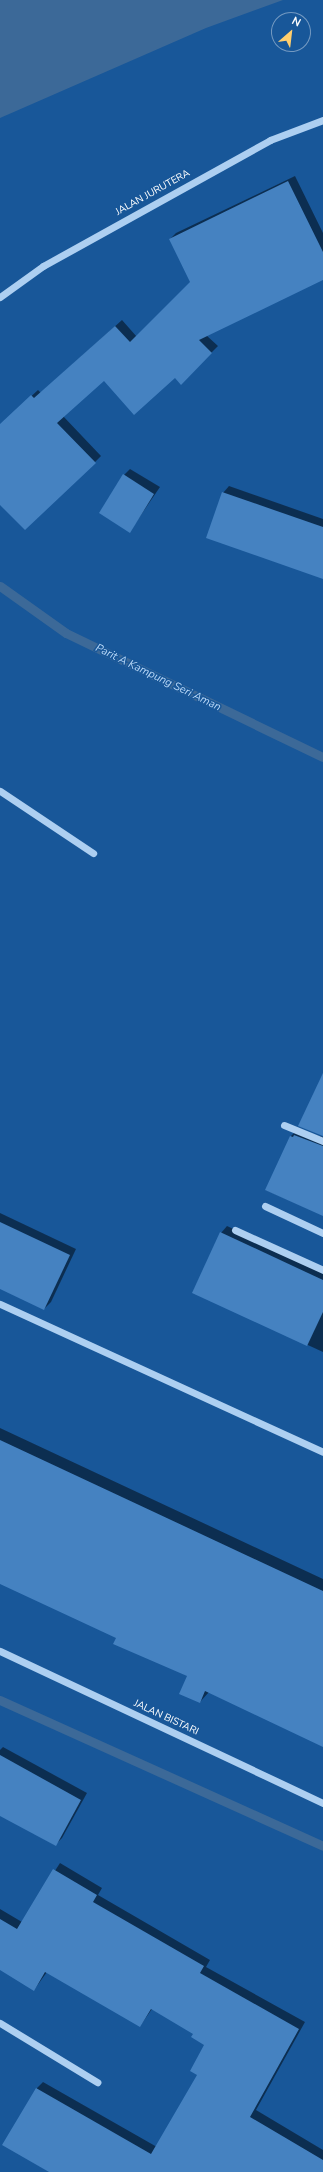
<!DOCTYPE html>
<html>
<head>
<meta charset="utf-8">
<style>
	body { margin:0 }
	#map { position:relative; width:323px; height:2172px; overflow:hidden; background:#185799; font-family:"Nunito Sans",sans-serif }
	div>[style] { position:absolute }
	.water>* { inset:0; background:#3c6998 }
	.shadow>* { inset:0; background:#0007 }
	.stream>* { height:9px; margin:-4.5px; padding:0 4.5px; transform-origin:4.5px; border-radius:4.5px; background:#3c6998 }
	.building>* { inset:0; background:#4582c1 }
	.minor>* { height:7px; margin:-3.5px; padding:0 3.5px; transform-origin:3.5px; border-radius:3.5px; background:#adcff1 }
	span { translate:-50% -50%; white-space:nowrap; text-align:center; line-height:1.15; -webkit-text-stroke:3px #185799; paint-order:stroke }
	.street-label { font-size:10px; color:#fff }
	.water-label { font-size:11px; color:#bad9f8; font-style:italic }
	.north { position:absolute; left:271px; top:12px; width:40px; height:40px; box-sizing:border-box; background:#185799; border:1px solid #749ac2; border-radius:50%; rotate:28deg; font-size:11px; font-weight:700; line-height:16px; text-align:center; color:#fff }
	.north::after { content:''; display:block; margin:auto; width:14px; height:18px; background:#ffce6d; clip-path:polygon(50% 0,100% 100%,50% 72%,0 100%) }
</style>
</head>
<body>
<div id="map">
	<div class="water">
		<i style="clip-path:polygon(0 0,283px 0,206px 28px,0 118px)"></i>
	</div>
	<div class="shadow">
		<i style="clip-path:polygon(295px 176px,323px 233px,323px 278px,206px 335px,218px 346px,181px 383px,175px 377px,104px 379px,63px 416px,101px 456px,95px 462px,0 503px,0 425px,38px 390px,41px 393px,122px 320px,137px 337px,191px 282px,170px 239px,176px 233px)"></i>
		<i style="clip-path:polygon(130px 469px,160px 487px,130px 531px,124px 475px)"></i>
		<i style="clip-path:polygon(229px 486px,323px 519px,323px 577px,223px 493px)"></i>
		<i style="clip-path:polygon(297px 1130px,323px 1137px,323px 1215px,266px 1190px,291px 1136px)"></i>
		<i style="clip-path:polygon(0 1213px,76px 1249px,51px 1302px,44px 1309px,0 1288px)"></i>
		<i style="clip-path:polygon(227px 1226px,323px 1271px,323px 1352px,193px 1292px,221px 1233px)"></i>
		<i style="clip-path:polygon(0 1428px,323px 1579px,323px 1746px,209px 1692px,200px 1702px,188px 1676px,117px 1637px,0 1583px)"></i>
		<i style="clip-path:polygon(3px 1747px,87px 1793px,62px 1838px,55px 1845px,0 1814px,0 1750px)"></i>
		<i style="clip-path:polygon(60px 1863px,102px 1888px,98px 1895px,210px 1960px,206px 1967px,305px 2022px,256px 2110px,323px 2150px,323px 2163px,317px 2172px,50px 2172px,4px 2145px,37px 2088px,43px 2082px,157px 2147px,198px 2075px,205px 2045px,194px 2033px,152px 2009px,140px 2026px,47px 1972px,34px 1990px,0 1969px,0 1909px,22px 1922px)"></i>
	</div>
	<div class="stream">
		<i style="left:0;top:586px;width:81px;rotate:35.5deg"></i>
		<i style="left:66px;top:633px;width:285px;rotate:25.8deg"></i>
		<i style="left:0;top:1700px;width:354px;rotate:24.3deg"></i>
	</div>
	<div class="building">
		<i style="clip-path:polygon(288px 181px,323px 252px,323px 280px,199px 340px,212px 353px,181px 385px,175px 378px,134px 415px,104px 381px,57px 423px,96px 463px,25px 530px,0 505px,0 424px,31px 395px,34px 398px,115px 326px,130px 342px,190px 282px,169px 239px)"></i>
		<i style="clip-path:polygon(123px 474px,154px 494px,130px 533px,99px 513px)"></i>
		<i style="clip-path:polygon(222px 492px,323px 527px,323px 579px,206px 538px)"></i>
		<i style="clip-path:polygon(323px 1073px,323px 1136px,298px 1126px)"></i>
		<i style="clip-path:polygon(294px 1135px,323px 1146px,323px 1216px,265px 1190px,290px 1136px,293px 1137px)"></i>
		<i style="clip-path:polygon(0 1222px,70px 1255px,44px 1310px,0 1289px)"></i>
		<i style="clip-path:polygon(220px 1232px,323px 1280px,323px 1312px,307px 1346px,192px 1293px)"></i>
		<i style="clip-path:polygon(0 1440px,323px 1591px,323px 1747px,205px 1691px,200px 1703px,179px 1694px,187px 1676px,113px 1644px,116px 1638px,0 1584px)"></i>
		<i style="clip-path:polygon(0 1755px,81px 1800px,56px 1846px,0 1816px)"></i>
		<i style="clip-path:polygon(53px 1869px,97px 1895px,93px 1902px,204px 1966px,200px 1973px,299px 2029px,250px 2117px,323px 2160px,323px 2172px,49px 2172px,2px 2145px,36px 2088px,151px 2154px,197px 2075px,190px 2071px,204px 2045px,191px 2037px,193px 2034px,151px 2009px,140px 2027px,45px 1972px,34px 1991px,0 1970px,0 1919px,17px 1929px)"></i>
	</div>
	<div class="minor">
		<i style="left:0;top:297px;width:53px;rotate:-35.8deg"></i>
		<i style="left:43px;top:266px;width:260px;rotate:-29deg"></i>
		<i style="left:270px;top:140px;width:57px;rotate:-20.7deg"></i>
		<i style="left:0;top:791px;width:112px;rotate:33.7deg"></i>
		<i style="left:284px;top:1125px;width:42px;rotate:22.3deg"></i>
		<i style="left:265px;top:1206px;width:64px;rotate:25deg"></i>
		<i style="left:235px;top:1230px;width:97px;rotate:24.4deg"></i>
		<i style="left:0;top:1304px;width:355px;rotate:24.6deg"></i>
		<i style="left:0;top:1651px;width:357px;rotate:25.2deg"></i>
		<i style="left:0;top:2023px;width:114px;rotate:31.3deg"></i>
	</div>
	<div class="street-label">
		<span style="left:153px;top:193px;rotate:-29deg">JALAN JURUTERA</span>
		<span style="left:166px;top:1718px;rotate:25deg">JALAN BISTARI</span>
	</div>
	<div class="water-label">
		<span style="left:158px;top:678px;rotate:26deg">Parit A Kampung Seri Aman</span>
	</div>
	<div class="north">N</div>
</div>
</body>
</html>
